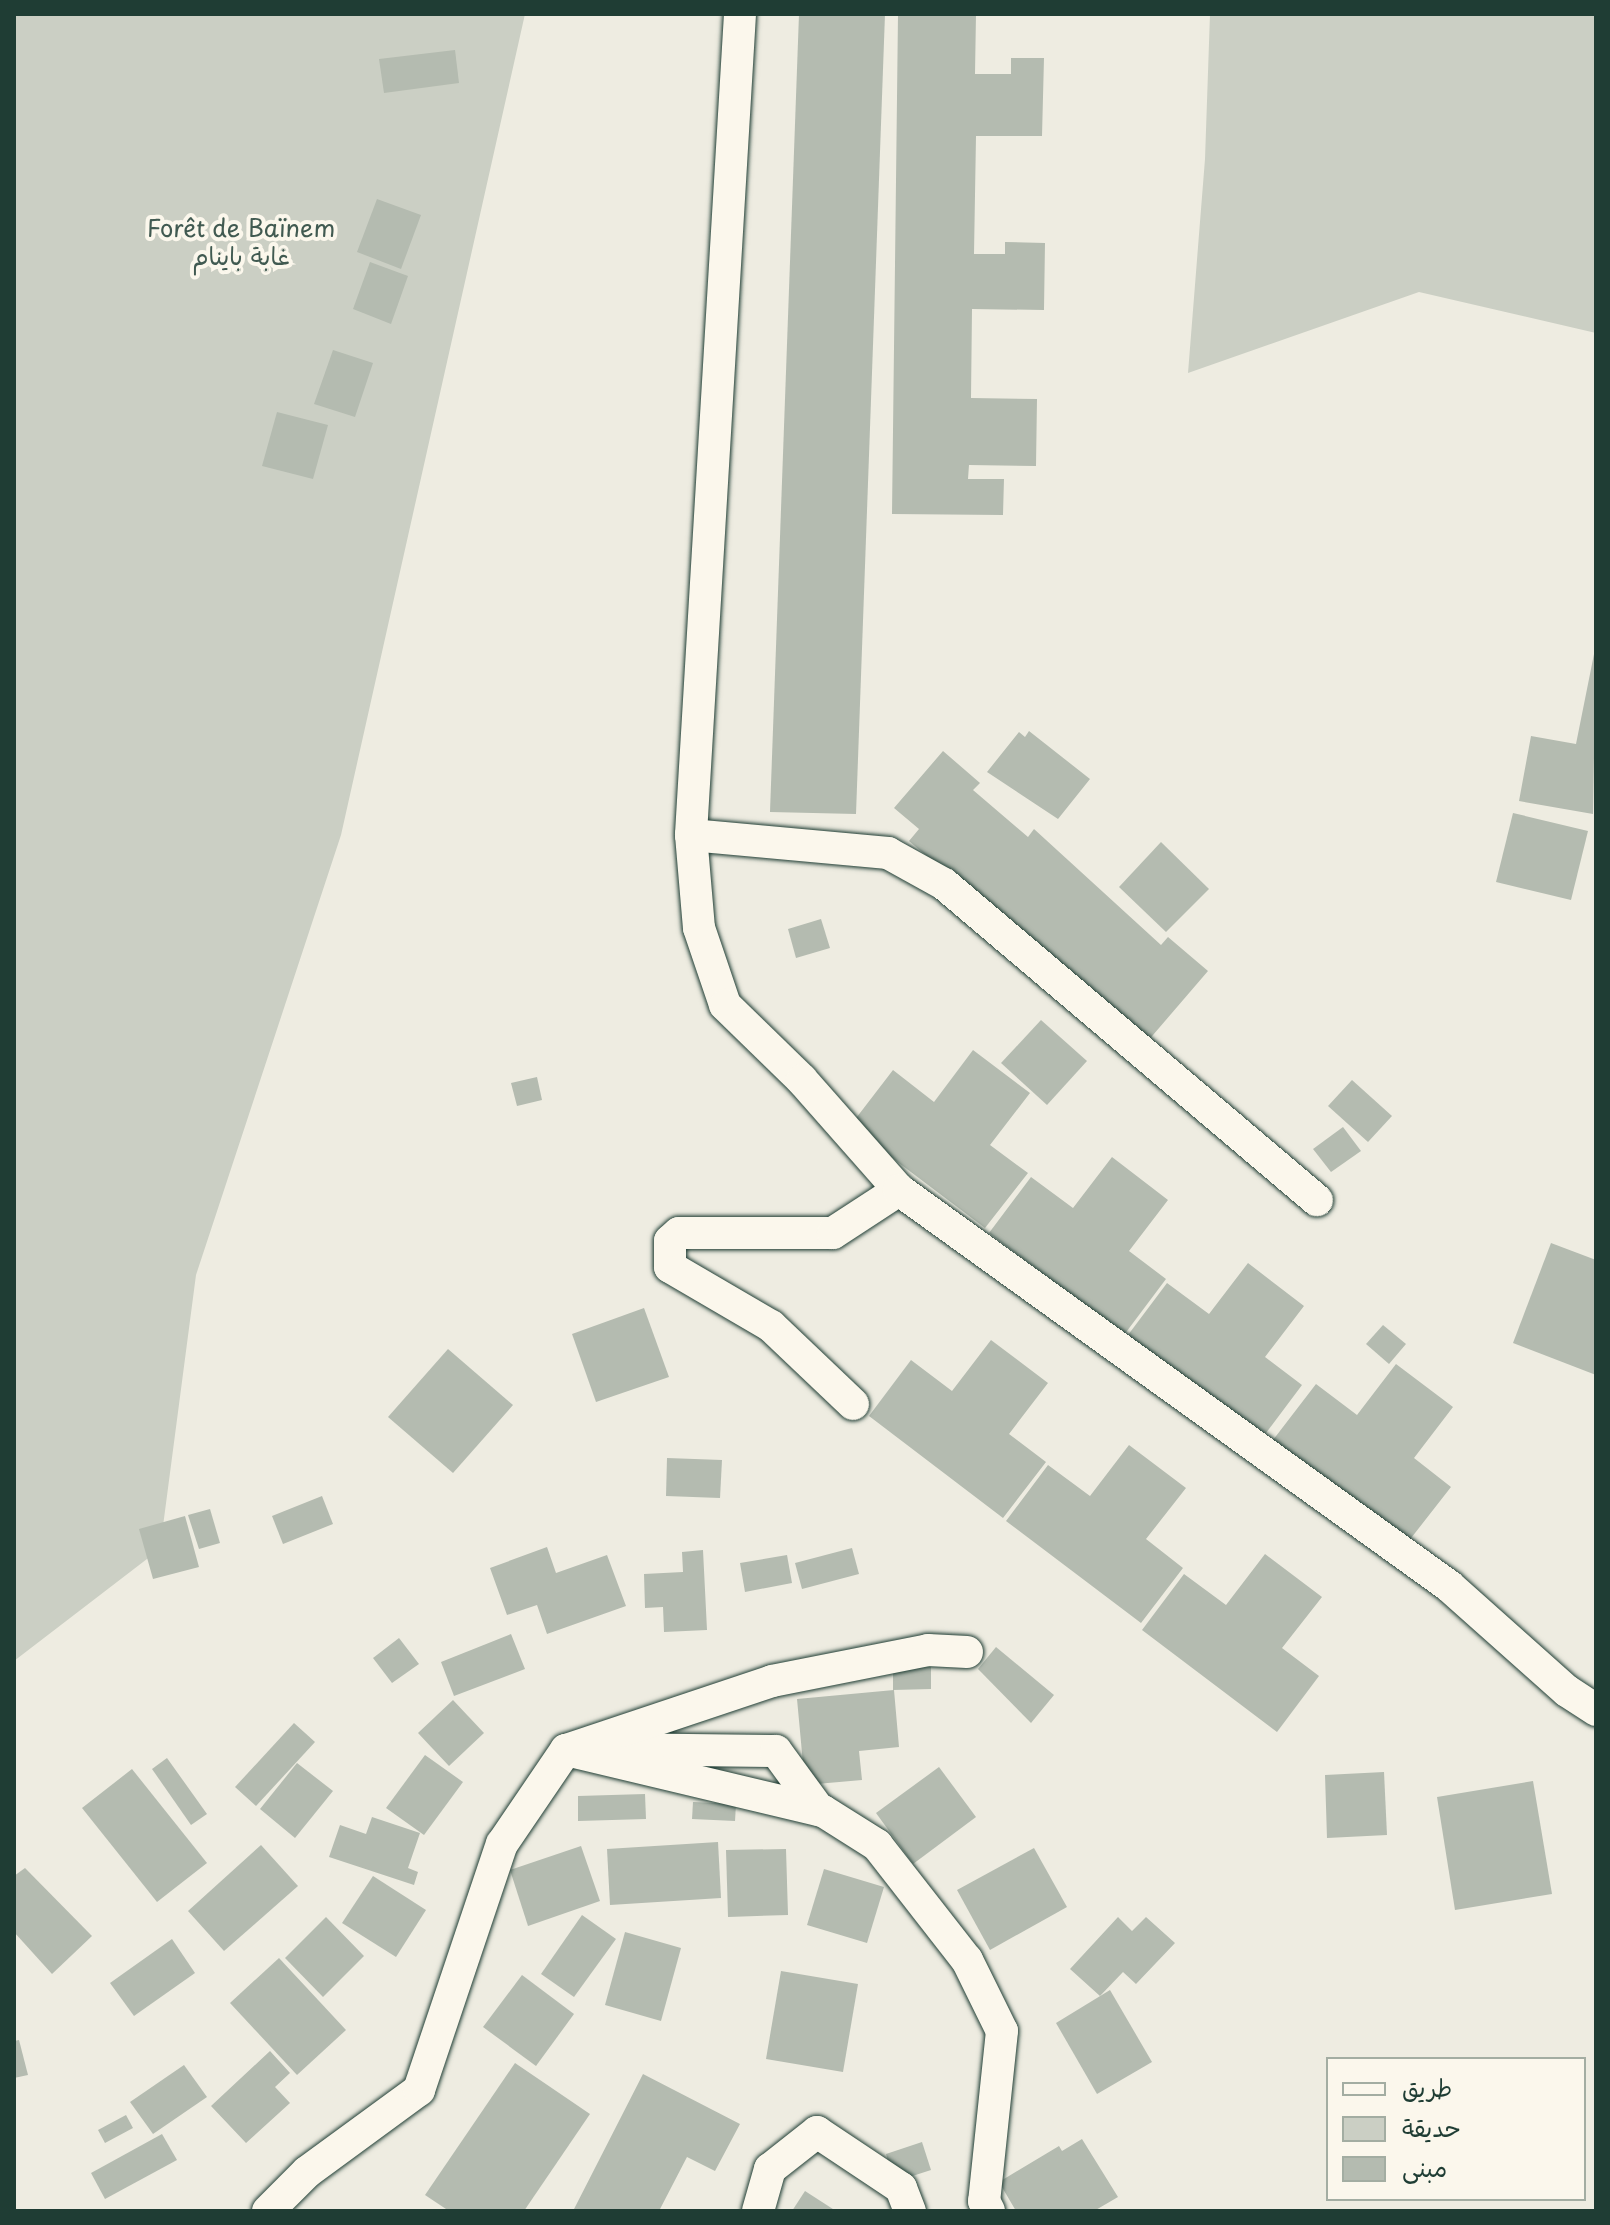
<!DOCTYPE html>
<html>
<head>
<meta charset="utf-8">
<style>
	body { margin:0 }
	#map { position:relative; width:1610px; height:2225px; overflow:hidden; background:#eeece1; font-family:"Playpen Sans","Playpen Sans Arabic",sans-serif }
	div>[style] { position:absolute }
	.green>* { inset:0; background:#cbcfc4 }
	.building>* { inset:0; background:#b4bbb0 }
	.roads { filter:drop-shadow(0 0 2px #1f3d34) drop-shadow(0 0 2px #1f3d34) }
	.minor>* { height:32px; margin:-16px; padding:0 16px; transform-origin:16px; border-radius:16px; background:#fbf7ec }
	span { translate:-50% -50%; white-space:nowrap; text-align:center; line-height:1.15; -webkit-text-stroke:8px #fbf7ec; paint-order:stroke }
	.park-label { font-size:24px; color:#415a51 }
	.frame { position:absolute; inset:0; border:16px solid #1f3d34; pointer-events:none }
	.legend { position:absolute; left:1326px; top:2057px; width:260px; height:144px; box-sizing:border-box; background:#fbf7ec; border:2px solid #a3ada2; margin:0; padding:10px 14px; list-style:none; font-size:24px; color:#1f3d34 }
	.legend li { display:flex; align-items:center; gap:16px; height:40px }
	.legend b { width:40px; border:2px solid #a3ada2 }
</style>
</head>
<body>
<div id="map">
	<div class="green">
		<i style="clip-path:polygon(14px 14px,525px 14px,341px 835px,196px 1275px,160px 1549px,14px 1661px)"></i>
		<i style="clip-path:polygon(1210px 14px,1596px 14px,1596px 333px,1419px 292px,1188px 373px,1205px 159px)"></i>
	</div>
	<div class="building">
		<i style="clip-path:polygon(799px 14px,885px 14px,856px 814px,770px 812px)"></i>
		<i style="clip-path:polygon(898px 14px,976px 14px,975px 74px,1011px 74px,1011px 58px,1044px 58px,1042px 136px,976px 136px,974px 254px,1005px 254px,1005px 242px,1045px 243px,1044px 310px,972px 309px,971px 398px,1037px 399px,1036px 466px,969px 465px,968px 479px,1004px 479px,1003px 515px,892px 514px)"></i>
		<i style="clip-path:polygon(455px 50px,459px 83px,384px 93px,379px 59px)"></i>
		<i style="clip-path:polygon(377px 199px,421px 215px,401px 269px,357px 252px)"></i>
		<i style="clip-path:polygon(370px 262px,408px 276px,391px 324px,353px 309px)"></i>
		<i style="clip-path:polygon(333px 350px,373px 363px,355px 417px,314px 404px)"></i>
		<i style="clip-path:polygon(277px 412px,328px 425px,313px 479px,262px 466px)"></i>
		<i style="clip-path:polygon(1596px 644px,1593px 814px,1519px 801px,1531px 736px,1576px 744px)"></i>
		<i style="clip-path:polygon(1029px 731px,1090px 779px,1058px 819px,987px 772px,1019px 732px,1025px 737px)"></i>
		<i style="clip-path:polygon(943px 751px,980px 783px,973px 790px,1028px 837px,1034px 829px,1161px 945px,1168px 937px,1208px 971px,1147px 1042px,909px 841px,919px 829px,894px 808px)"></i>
		<i style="clip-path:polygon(1513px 813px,1588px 831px,1571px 900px,1496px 882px)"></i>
		<i style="clip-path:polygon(1161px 842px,1209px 889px,1166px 932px,1119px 887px)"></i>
		<i style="clip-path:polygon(821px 919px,830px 948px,796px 958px,788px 929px)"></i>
		<i style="clip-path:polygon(1041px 1020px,1087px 1061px,1047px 1105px,1001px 1063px)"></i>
		<i style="clip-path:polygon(973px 1050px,1030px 1093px,990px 1145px,1028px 1173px,985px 1228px,850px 1126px,893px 1070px,934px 1102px)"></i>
		<i style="clip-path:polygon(537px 1077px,542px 1100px,517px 1106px,511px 1083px)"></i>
		<i style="clip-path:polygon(1352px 1080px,1392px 1116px,1368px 1142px,1328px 1106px)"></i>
		<i style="clip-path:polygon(1343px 1127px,1361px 1151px,1331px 1172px,1313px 1149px)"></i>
		<i style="clip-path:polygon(1112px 1157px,1168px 1200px,1129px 1251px,1166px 1279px,1124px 1335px,989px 1233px,1031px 1177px,1073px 1208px)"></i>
		<i style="clip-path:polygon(1551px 1243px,1596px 1260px,1596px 1375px,1513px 1343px)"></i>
		<i style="clip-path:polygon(1248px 1263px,1304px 1306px,1265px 1357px,1302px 1385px,1260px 1441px,1125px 1339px,1167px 1283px,1209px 1314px)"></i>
		<i style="clip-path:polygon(644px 1308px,669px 1377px,596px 1402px,572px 1334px)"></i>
		<i style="clip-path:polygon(1383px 1325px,1406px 1344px,1389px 1364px,1366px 1344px)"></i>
		<i style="clip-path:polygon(991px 1340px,1048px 1383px,1009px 1434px,1046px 1462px,1003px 1518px,869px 1416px,911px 1360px,952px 1391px)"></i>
		<i style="clip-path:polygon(448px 1349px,513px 1405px,453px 1473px,388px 1417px)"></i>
		<i style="clip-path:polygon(1396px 1364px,1453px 1407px,1414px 1458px,1451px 1487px,1408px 1542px,1273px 1440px,1316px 1384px,1357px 1415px)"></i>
		<i style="clip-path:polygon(1129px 1445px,1186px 1488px,1146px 1539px,1183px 1568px,1141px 1623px,1006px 1521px,1048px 1465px,1090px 1496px)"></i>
		<i style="clip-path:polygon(667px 1458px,722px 1460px,720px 1498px,666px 1496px)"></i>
		<i style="clip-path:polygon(322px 1496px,333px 1524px,283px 1544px,272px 1516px)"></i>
		<i style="clip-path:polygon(210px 1509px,220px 1543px,199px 1549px,188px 1515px)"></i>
		<i style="clip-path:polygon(185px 1516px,199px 1567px,153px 1579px,139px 1529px)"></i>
		<i style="clip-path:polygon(547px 1547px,556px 1573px,607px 1555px,626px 1606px,547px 1634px,537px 1605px,507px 1615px,490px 1568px)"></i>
		<i style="clip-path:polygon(852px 1548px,859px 1574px,802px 1589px,795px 1563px)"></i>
		<i style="clip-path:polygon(703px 1550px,707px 1630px,664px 1632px,663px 1607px,645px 1608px,644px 1574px,683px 1572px,682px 1552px)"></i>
		<i style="clip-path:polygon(1265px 1554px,1322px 1597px,1282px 1648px,1319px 1676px,1277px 1732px,1142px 1630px,1184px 1574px,1226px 1605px)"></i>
		<i style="clip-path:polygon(787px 1555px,792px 1583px,745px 1592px,740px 1563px)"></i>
		<i style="clip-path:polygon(511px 1634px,525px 1669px,454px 1696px,441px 1662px)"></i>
		<i style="clip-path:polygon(399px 1638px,419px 1664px,392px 1683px,373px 1658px)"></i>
		<i style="clip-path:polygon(996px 1647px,1054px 1695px,1031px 1723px,978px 1669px)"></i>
		<i style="clip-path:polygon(931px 1667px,931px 1689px,893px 1690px,893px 1668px)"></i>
		<i style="clip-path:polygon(894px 1690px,899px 1747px,859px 1751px,862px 1780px,805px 1785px,797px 1699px)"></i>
		<i style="clip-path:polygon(453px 1700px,484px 1733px,449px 1766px,418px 1733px)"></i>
		<i style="clip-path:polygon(294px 1723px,315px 1742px,256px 1806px,235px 1787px)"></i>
		<i style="clip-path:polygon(425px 1755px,463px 1782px,424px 1835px,386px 1808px)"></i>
		<i style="clip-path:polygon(167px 1758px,207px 1814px,191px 1825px,152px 1769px)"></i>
		<i style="clip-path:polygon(297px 1763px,333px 1791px,295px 1838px,260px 1809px)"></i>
		<i style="clip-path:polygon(939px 1767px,976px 1817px,913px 1864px,876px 1813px)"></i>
		<i style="clip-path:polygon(132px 1769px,207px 1863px,157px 1902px,82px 1808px)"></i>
		<i style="clip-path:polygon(1384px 1772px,1387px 1835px,1327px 1838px,1325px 1775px)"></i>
		<i style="clip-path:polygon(1533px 1781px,1552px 1894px,1455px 1910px,1437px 1797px)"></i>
		<i style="clip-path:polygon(645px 1794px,646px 1819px,578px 1821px,578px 1796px)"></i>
		<i style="clip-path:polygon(693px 1802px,736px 1804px,735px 1821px,692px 1819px)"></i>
		<i style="clip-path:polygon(372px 1817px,420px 1833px,408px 1868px,418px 1872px,414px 1885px,329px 1857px,340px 1825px,366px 1834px)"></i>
		<i style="clip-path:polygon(718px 1842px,721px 1898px,610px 1905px,607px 1849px)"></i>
		<i style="clip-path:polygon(261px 1845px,298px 1886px,224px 1951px,188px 1911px)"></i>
		<i style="clip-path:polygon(581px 1846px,600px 1901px,528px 1926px,510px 1870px)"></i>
		<i style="clip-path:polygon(1034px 1848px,1067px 1907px,990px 1950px,957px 1890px)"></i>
		<i style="clip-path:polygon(786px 1849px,788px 1915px,728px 1917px,726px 1850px)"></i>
		<i style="clip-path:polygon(25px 1868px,92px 1936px,52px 1974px,14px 1932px,14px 1876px)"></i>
		<i style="clip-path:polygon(824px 1869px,884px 1887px,867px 1943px,807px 1925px)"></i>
		<i style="clip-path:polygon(373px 1876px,426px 1910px,396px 1957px,342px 1923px)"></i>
		<i style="clip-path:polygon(582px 1915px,616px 1939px,574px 1997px,541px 1974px)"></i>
		<i style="clip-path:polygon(326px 1917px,364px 1956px,323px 1997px,285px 1958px)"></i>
		<i style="clip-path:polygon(1118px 1917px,1132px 1931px,1146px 1917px,1175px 1943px,1136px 1984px,1123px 1972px,1100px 1996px,1070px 1969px)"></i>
		<i style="clip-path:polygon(625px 1932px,681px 1948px,661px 2021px,605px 2005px)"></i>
		<i style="clip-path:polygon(172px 1939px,195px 1973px,134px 2016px,110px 1983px)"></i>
		<i style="clip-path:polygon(279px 1958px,346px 2030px,297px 2075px,230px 2003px)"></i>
		<i style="clip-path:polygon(781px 1971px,858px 1984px,843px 2072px,766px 2059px)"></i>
		<i style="clip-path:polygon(522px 1975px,574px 2014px,536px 2066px,483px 2027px)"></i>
		<i style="clip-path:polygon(1110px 1990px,1152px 2062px,1097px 2094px,1056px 2023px)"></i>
		<i style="clip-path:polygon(19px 2040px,28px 2075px,14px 2078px,14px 2041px)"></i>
		<i style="clip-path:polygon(270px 2051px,290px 2073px,275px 2087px,290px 2103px,246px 2143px,211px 2106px)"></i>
		<i style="clip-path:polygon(515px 2063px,590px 2114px,524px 2211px,449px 2211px,425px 2195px)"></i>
		<i style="clip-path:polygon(184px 2065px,207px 2097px,153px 2134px,130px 2102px)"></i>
		<i style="clip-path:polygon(643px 2074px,740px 2124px,715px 2171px,687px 2157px,659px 2211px,573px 2211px)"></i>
		<i style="clip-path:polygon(126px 2115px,133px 2128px,105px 2143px,98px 2130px)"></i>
		<i style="clip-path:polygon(162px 2134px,177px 2160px,105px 2199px,91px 2173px)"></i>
		<i style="clip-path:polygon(1082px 2139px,1118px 2197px,1094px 2211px,1016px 2211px,999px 2182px,1059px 2146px,1062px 2151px)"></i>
		<i style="clip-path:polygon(922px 2142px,931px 2170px,894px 2182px,886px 2154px)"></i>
		<i style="clip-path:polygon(805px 2191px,836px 2211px,792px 2211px)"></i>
	</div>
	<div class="roads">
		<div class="minor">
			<i style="left:740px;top:14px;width:822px;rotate:93.42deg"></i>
			<i style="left:691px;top:835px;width:93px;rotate:85.1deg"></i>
			<i style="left:699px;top:928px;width:81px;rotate:71.3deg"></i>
			<i style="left:725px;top:1005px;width:107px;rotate:44.2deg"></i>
			<i style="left:802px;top:1080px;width:147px;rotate:48.6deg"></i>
			<i style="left:691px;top:835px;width:198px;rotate:5.2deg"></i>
			<i style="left:888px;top:853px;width:64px;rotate:29deg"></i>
			<i style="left:944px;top:884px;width:489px;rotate:40.3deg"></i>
			<i style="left:853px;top:1404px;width:113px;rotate:-136.4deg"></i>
			<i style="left:771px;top:1326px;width:117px;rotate:-149.7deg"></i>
			<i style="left:670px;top:1267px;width:26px;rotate:-90deg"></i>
			<i style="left:670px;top:1241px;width:12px;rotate:-42deg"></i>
			<i style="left:679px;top:1233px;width:154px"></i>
			<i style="left:833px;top:1233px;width:79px;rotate:-33.1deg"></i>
			<i style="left:899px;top:1190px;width:678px;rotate:35.75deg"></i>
			<i style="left:1449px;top:1586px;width:158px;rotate:41.7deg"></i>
			<i style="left:1567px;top:1691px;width:35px;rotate:33deg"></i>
			<i style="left:601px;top:1749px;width:175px;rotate:0.7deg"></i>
			<i style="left:776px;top:1751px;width:73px;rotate:53.9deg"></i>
			<i style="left:566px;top:1750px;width:217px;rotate:-18.5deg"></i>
			<i style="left:772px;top:1681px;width:159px;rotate:-11.2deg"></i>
			<i style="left:928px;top:1650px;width:39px;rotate:3deg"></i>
			<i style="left:268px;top:2211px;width:55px;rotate:-45deg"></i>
			<i style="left:307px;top:2172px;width:139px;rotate:-36.2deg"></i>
			<i style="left:419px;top:2090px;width:260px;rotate:-71.4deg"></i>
			<i style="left:502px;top:1844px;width:114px;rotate:-55.8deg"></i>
			<i style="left:566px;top:1750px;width:264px;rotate:13.4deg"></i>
			<i style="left:823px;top:1811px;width:64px;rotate:32.2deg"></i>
			<i style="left:877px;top:1845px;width:146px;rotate:52deg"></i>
			<i style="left:967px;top:1960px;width:79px;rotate:63.8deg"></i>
			<i style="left:1002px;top:2031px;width:171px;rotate:96deg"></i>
			<i style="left:984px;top:2201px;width:11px;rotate:63deg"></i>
			<i style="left:758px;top:2211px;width:44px;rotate:-74.1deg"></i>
			<i style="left:770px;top:2169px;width:60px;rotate:-38.2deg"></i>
			<i style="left:817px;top:2132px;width:101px;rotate:33.7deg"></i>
			<i style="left:901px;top:2188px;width:25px;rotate:69deg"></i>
		</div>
	</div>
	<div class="park-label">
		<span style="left:241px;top:242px">Forêt de Baïnem<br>غابة باينام</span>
	</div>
	<div class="frame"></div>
	<ul class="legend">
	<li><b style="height:10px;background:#fbf7ec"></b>طريق</li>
	<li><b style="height:22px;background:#cbcfc4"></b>حديقة</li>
	<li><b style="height:22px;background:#b4bbb0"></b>مبنى</li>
	</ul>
</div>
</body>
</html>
